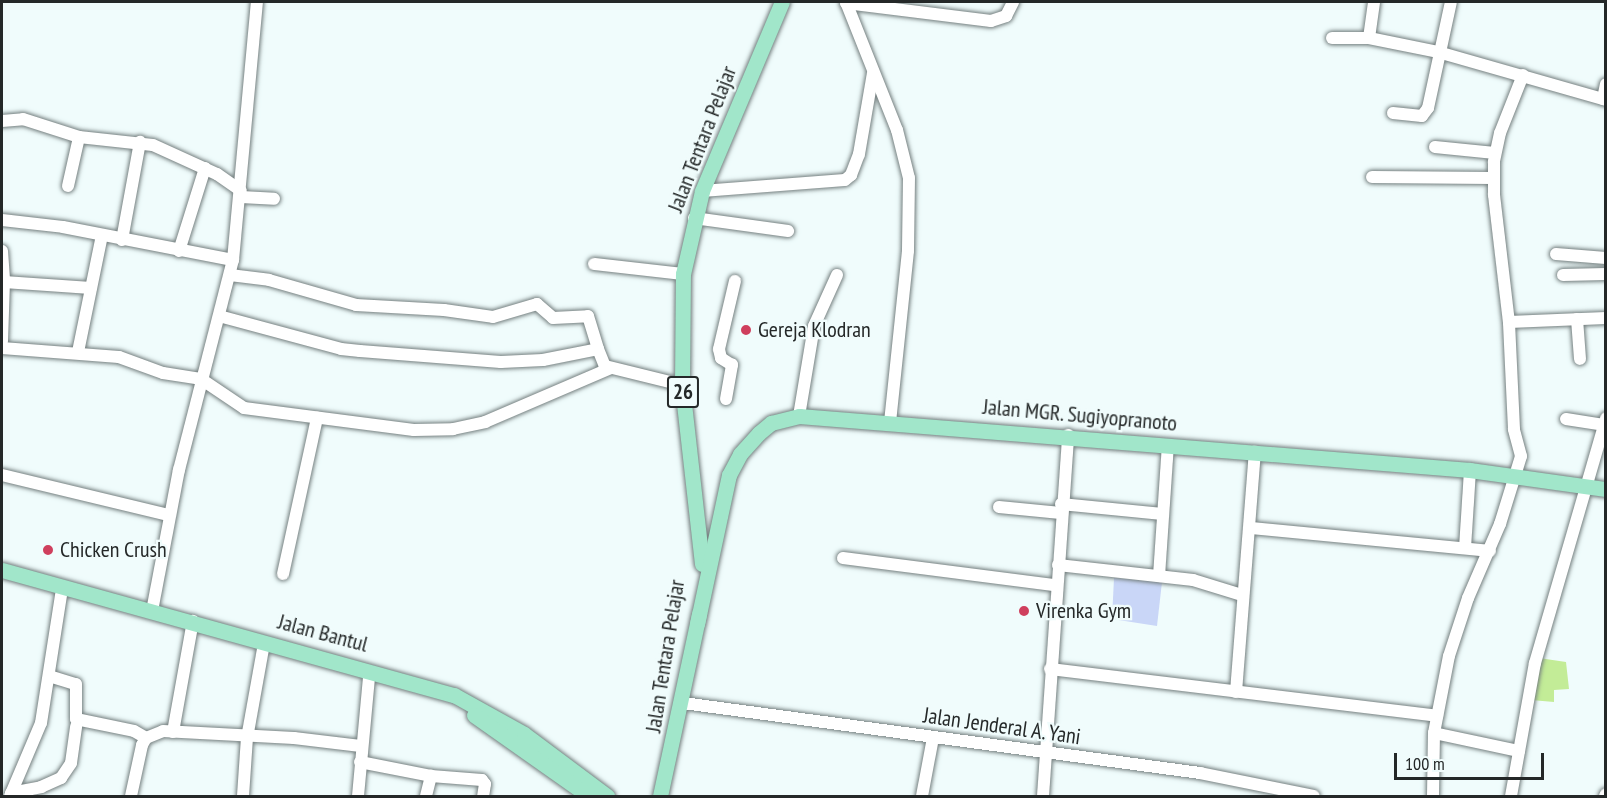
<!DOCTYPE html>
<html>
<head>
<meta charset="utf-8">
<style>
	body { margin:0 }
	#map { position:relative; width:1607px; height:798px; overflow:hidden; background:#f0fcfc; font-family:"PT Sans Narrow",sans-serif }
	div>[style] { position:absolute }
	.green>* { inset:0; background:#c3ec97 }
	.water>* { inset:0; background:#c9d6f7 }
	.roads { filter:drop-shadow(0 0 2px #758080) drop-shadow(0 0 2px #758080) }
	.minor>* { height:12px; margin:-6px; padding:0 6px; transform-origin:6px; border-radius:6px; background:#fff }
	.major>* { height:15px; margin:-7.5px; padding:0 7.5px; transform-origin:7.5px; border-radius:7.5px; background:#a1e6ca }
	.dots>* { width:16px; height:16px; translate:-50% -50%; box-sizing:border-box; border:3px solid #f0fcfc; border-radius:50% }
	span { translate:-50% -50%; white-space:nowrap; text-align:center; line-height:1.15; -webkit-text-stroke:4.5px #f0fcfc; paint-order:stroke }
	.shield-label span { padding:2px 4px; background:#f0fcfc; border:2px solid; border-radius:4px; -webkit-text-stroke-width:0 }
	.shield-label { font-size:21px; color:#242828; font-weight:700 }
	.street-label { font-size:22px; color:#242828 }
	.poi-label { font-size:22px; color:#242828 }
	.left { translate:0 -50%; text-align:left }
	.frame { position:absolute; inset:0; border:3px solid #242828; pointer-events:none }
	.scale { position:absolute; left:1394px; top:753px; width:150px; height:27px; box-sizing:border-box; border:3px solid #242828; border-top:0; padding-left:8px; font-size:18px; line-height:21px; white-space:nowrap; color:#242828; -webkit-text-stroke:4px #f0fcfc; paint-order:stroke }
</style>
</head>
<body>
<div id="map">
	<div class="green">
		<i style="clip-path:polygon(1539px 658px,1566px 662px,1569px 689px,1554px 690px,1554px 702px,1531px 700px)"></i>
	</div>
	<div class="water">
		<i style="clip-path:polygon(1114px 578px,1162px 582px,1157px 626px,1112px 619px)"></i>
	</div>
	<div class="roads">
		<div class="minor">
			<i style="left:846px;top:2px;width:138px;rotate:68.3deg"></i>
			<i style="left:897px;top:130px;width:49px;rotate:76deg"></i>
			<i style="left:909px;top:178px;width:73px;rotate:90.8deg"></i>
			<i style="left:908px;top:251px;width:171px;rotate:96deg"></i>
			<i style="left:846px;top:3px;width:146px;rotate:7.1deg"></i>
			<i style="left:991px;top:21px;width:16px;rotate:-18deg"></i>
			<i style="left:1006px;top:16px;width:16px;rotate:-63deg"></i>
			<i style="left:1332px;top:38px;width:37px"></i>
			<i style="left:1369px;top:38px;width:70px;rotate:11.5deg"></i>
			<i style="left:1438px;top:52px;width:175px;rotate:15.9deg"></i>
			<i style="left:1369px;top:38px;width:36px;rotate:-82deg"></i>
			<i style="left:1523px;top:75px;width:62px;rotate:111.6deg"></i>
			<i style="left:1500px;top:133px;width:30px;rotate:102deg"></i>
			<i style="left:1494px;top:162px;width:33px;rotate:90deg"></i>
			<i style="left:1494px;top:195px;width:128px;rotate:83.3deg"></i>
			<i style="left:1509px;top:322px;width:97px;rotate:-2.4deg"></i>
			<i style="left:1603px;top:99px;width:15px;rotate:-79deg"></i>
			<i style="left:1393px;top:113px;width:29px;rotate:6deg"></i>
			<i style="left:1422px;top:116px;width:10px;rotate:-53deg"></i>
			<i style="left:1428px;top:108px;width:108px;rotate:-77.8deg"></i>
			<i style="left:2px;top:121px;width:21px;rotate:-5deg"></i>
			<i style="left:23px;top:119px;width:59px;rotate:17.8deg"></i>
			<i style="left:79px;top:137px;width:74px;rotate:6.2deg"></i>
			<i style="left:153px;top:145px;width:70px;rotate:24.4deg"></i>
			<i style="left:217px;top:174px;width:29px;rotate:35deg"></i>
			<i style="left:1435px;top:147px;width:60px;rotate:5.7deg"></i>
			<i style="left:1372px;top:177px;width:121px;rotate:0.5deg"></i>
			<i style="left:68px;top:186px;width:50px;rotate:-77.3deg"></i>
			<i style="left:702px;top:191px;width:143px;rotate:-4.4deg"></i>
			<i style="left:845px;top:180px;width:8px;rotate:-40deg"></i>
			<i style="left:851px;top:175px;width:22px;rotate:-69deg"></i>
			<i style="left:859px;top:154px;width:82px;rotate:-80.2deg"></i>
			<i style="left:241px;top:197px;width:33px;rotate:3deg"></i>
			<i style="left:694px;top:218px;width:95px;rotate:7.9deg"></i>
			<i style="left:2px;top:220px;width:61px;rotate:6.5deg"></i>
			<i style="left:63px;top:227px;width:173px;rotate:11deg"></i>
			<i style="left:122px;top:240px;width:100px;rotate:-79.6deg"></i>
			<i style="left:2px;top:251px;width:31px;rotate:86deg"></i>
			<i style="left:4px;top:282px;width:87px;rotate:3.9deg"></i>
			<i style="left:179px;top:251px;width:87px;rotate:-72.6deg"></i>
			<i style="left:1556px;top:254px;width:50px;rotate:4.6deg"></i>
			<i style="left:594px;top:264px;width:90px;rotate:6.4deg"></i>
			<i style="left:230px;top:275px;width:39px;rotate:7deg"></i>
			<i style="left:269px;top:280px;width:91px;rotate:16deg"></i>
			<i style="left:356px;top:305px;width:88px;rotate:3.3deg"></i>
			<i style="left:444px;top:310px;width:49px;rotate:8.1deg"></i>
			<i style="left:493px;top:317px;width:46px;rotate:-16.5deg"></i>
			<i style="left:537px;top:304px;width:21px;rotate:41deg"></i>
			<i style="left:553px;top:318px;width:35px;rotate:-3deg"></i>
			<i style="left:588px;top:316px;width:34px;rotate:73deg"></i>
			<i style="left:1563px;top:275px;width:43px;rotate:-1.3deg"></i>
			<i style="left:219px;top:316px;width:126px;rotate:15.1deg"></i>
			<i style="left:341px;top:349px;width:19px;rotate:6deg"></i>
			<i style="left:360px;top:351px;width:141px;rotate:4.5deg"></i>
			<i style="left:501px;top:362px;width:42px;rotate:-2.7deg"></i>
			<i style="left:543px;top:360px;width:56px;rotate:-11.3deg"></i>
			<i style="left:598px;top:349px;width:18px;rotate:68deg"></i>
			<i style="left:605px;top:366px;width:79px;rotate:13.9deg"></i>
			<i style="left:1577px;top:319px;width:40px;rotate:85.7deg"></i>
			<i style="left:2px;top:341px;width:59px;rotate:-88.1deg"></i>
			<i style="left:2px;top:348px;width:117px;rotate:4.4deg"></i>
			<i style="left:119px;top:357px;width:47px;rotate:20deg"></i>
			<i style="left:163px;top:373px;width:38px;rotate:9deg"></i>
			<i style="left:201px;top:379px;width:52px;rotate:34deg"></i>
			<i style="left:244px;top:408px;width:171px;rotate:7.4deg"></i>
			<i style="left:414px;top:430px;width:39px;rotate:-1deg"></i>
			<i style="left:453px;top:429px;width:33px;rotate:-12deg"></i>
			<i style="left:485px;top:422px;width:137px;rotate:-23.2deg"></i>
			<i style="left:78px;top:352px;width:119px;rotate:-78.4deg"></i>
			<i style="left:726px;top:399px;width:35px;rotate:-80deg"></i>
			<i style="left:732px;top:365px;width:13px;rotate:-148deg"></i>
			<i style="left:721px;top:358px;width:9px;rotate:-103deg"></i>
			<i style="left:719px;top:349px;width:70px;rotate:-76.8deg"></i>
			<i style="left:799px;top:416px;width:91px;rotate:-80.5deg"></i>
			<i style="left:814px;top:326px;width:56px;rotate:-65.7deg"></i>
			<i style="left:1566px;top:419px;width:38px;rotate:9deg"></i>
			<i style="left:2px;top:475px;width:172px;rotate:13.5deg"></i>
			<i style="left:1061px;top:504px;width:102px;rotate:5.6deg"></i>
			<i style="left:999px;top:507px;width:62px;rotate:5.5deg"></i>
			<i style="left:1252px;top:528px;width:239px;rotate:5.5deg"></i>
			<i style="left:1465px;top:548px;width:78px;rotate:-86.3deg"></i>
			<i style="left:843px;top:558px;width:214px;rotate:7.3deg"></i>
			<i style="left:1058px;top:565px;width:136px;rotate:6.3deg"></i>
			<i style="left:1193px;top:580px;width:51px;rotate:17deg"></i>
			<i style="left:283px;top:574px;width:160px;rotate:-77.7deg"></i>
			<i style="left:1159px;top:576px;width:131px;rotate:-86.1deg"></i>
			<i style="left:152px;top:611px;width:144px;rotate:-79.2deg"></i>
			<i style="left:179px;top:470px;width:217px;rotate:-75.6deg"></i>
			<i style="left:233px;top:260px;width:259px;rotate:-84.7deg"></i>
			<i style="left:1050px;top:669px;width:390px;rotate:6.9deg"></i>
			<i style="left:49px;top:676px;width:28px;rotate:17deg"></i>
			<i style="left:76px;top:684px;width:35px;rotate:90deg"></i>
			<i style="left:76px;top:719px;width:59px;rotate:11.7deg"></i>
			<i style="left:134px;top:731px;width:14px;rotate:30deg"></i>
			<i style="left:1236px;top:692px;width:241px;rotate:-85.5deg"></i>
			<i style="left:683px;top:703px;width:522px;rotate:7.71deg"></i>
			<i style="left:1200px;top:773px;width:116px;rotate:11.4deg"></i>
			<i style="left:173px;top:732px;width:113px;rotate:-79.8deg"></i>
			<i style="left:1434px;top:733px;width:87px;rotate:12deg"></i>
			<i style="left:360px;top:762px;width:72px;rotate:11.2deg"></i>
			<i style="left:431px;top:776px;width:51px;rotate:4.5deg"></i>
			<i style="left:482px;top:780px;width:5px;rotate:53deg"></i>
			<i style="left:485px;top:784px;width:12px;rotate:99deg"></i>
			<i style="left:11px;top:793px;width:31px;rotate:-11deg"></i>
			<i style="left:41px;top:787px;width:22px;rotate:-24deg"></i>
			<i style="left:61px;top:778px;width:18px;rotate:-56deg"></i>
			<i style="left:71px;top:763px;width:37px;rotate:-82deg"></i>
			<i style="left:10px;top:796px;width:79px;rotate:-67deg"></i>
			<i style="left:41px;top:723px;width:130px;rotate:-81.1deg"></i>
			<i style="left:131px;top:796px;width:52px;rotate:-77.8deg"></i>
			<i style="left:142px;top:745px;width:8px;rotate:-60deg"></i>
			<i style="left:146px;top:738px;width:18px;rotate:-22deg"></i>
			<i style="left:163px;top:731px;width:131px;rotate:3.1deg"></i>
			<i style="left:294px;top:738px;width:67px;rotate:6.8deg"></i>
			<i style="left:243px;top:796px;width:58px;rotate:-86.1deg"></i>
			<i style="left:247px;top:738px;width:90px;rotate:-79.8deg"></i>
			<i style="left:358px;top:796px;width:120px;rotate:-84.7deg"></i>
			<i style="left:426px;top:796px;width:21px;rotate:-76deg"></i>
			<i style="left:922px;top:796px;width:59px;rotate:-79.3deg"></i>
			<i style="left:1043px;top:796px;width:362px;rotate:-86deg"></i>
			<i style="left:1433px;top:796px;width:63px;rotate:-89.1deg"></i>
			<i style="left:1434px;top:733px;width:78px;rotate:-79deg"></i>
			<i style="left:1449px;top:656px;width:61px;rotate:-71.9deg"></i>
			<i style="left:1468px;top:598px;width:81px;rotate:-66.6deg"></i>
			<i style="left:1500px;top:524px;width:71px;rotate:-72.8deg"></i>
			<i style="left:1521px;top:456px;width:28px;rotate:-105deg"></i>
			<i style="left:1514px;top:429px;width:107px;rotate:-92.7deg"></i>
			<i style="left:1511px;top:796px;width:135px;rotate:-79.8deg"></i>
			<i style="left:1535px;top:663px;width:255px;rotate:-73.8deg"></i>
			<i style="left:1605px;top:796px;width:2px;rotate:-63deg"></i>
		</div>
		<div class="major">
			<i style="left:702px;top:564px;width:180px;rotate:-96.4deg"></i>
			<i style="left:682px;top:385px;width:111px;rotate:-89.5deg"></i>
			<i style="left:683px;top:274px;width:85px;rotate:-77.1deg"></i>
			<i style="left:702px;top:191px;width:205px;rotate:-67.1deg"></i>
			<i style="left:2px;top:570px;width:469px;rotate:15.5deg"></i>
			<i style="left:454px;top:695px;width:80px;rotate:29.1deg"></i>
			<i style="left:524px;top:734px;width:104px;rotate:36.8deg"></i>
			<i style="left:697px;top:624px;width:152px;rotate:-77.9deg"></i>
			<i style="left:729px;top:475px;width:24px;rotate:-62deg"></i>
			<i style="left:740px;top:454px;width:28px;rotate:-48deg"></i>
			<i style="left:759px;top:433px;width:16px;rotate:-40deg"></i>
			<i style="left:771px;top:423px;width:29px;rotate:-14deg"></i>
			<i style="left:799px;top:416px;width:673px;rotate:4.6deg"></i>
			<i style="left:1470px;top:470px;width:137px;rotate:8deg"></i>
			<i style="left:474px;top:715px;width:141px;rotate:35.2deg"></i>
			<i style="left:660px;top:796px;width:186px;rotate:-77.9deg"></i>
		</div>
	</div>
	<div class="dots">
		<i style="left:746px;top:330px;background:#cf3f5d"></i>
		<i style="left:48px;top:550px;background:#cf3f5d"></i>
		<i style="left:1024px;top:611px;background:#cf3f5d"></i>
	</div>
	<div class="shield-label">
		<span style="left:683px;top:392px">26</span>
	</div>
	<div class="street-label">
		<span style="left:702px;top:139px;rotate:-69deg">Jalan Tentara Pelajar</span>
		<span style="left:1080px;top:415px;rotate:5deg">Jalan MGR. Sugiyopranoto</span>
		<span style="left:323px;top:633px;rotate:15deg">Jalan Bantul</span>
		<span style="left:665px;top:656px;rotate:-81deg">Jalan Tentara Pelajar</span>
		<span style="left:1002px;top:726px;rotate:8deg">Jalan Jenderal A. Yani</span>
	</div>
	<div class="poi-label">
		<span class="left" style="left:758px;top:330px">Gereja Klodran</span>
		<span class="left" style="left:60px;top:550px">Chicken Crush</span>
		<span class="left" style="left:1036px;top:611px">Virenka Gym</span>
	</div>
	<div class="frame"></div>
	<div class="scale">100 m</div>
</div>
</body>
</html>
